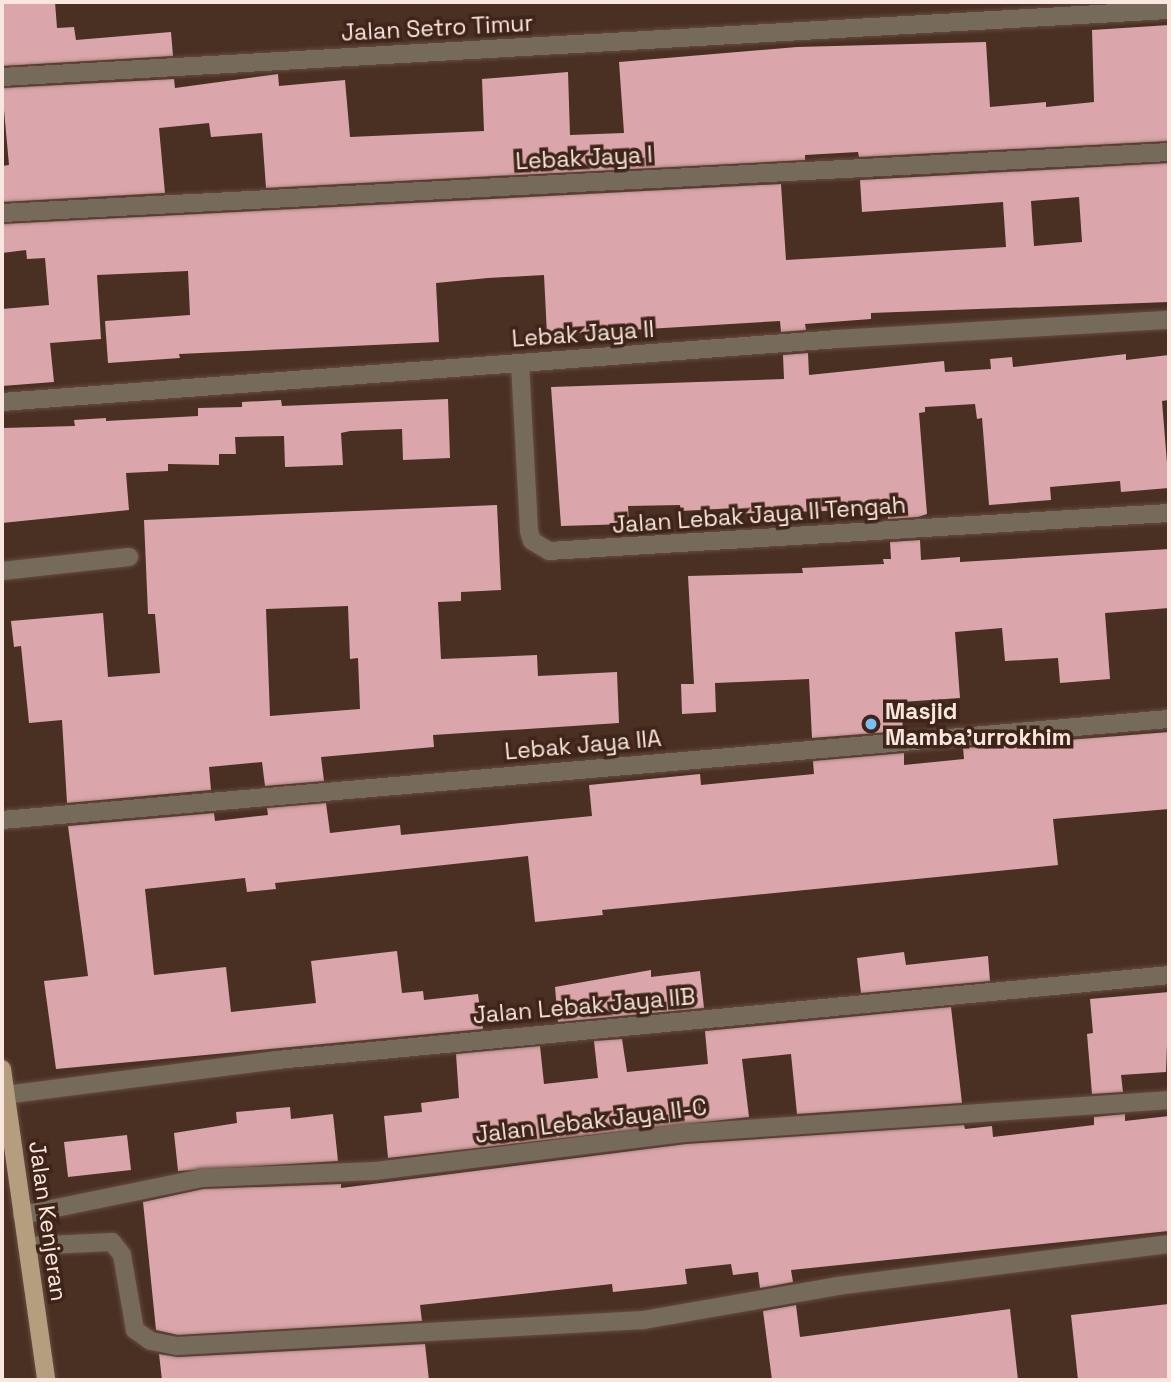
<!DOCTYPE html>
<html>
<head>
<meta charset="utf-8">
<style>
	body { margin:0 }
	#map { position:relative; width:1171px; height:1382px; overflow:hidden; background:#4a2f23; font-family:"Space Grotesk",sans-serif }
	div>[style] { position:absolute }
	.building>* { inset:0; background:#daa6ab }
	.roads { filter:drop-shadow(0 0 2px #664c41) drop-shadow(0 0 2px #664c41) }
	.minor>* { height:18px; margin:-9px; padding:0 9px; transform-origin:9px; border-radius:9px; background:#766b5b }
	.major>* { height:18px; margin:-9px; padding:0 9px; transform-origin:9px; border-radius:9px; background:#b59e7d }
	.dots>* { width:19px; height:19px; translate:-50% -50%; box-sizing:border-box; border:4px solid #3f2519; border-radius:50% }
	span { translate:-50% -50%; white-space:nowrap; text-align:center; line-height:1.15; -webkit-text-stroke:7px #3f2519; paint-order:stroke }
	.street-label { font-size:23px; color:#f9e7df }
	.poi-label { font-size:23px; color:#f9e7df; font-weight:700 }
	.left { translate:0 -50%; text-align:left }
	.frame { position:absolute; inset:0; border:4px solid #f9e7df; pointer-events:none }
</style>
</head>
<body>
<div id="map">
	<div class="building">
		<i style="clip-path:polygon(2px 2px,55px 2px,57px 28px,74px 27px,76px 40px,171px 32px,173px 56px,2px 66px)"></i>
		<i style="clip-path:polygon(1169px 25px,1169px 141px,859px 157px,858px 152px,805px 155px,805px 160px,266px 188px,262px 133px,211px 137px,209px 123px,159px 128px,165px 193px,2px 202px,2px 166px,9px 165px,2px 88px,174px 79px,175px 88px,278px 74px,279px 86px,345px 80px,350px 137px,484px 131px,482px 79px,568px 72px,570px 135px,624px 133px,619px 62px,797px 47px,986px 42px,990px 107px,1046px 102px,1046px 107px,1094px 102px,1092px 30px)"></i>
		<i style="clip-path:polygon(evenodd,1169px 163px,1169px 302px,871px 313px,871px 319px,805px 324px,806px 330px,781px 332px,780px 321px,547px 335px,544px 275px,488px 278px,436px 283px,439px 342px,179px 354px,180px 358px,108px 363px,105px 321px,190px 315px,188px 271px,97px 275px,101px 339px,50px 343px,54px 382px,2px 386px,2px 309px,49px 305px,45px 258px,27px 259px,26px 250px,2px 253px,2px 224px,781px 184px,786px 260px,1006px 247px,1003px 202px,862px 212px,860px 180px,1169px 163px,1079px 197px,1082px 242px,1034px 246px,1031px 201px,1079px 197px)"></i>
		<i style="clip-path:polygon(808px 353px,809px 375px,944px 361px,945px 372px,991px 369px,990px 359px,1012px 357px,1013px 367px,1126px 354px,1126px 360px,1169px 355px,1169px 400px,1162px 401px,1169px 488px,1121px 492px,1120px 481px,1050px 487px,1051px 500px,989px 505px,982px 418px,977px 419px,975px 404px,925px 407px,925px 412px,919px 413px,927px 514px,918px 517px,888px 519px,887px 509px,735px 514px,735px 508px,681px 511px,680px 505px,628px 506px,629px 524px,561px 526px,551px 387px,784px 379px,783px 355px)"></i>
		<i style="clip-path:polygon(448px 399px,450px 458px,403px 460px,402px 429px,350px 431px,341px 433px,343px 465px,285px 467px,284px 436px,235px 437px,236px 454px,219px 454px,219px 465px,168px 464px,168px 471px,126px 473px,129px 510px,2px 523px,3px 428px,75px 426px,74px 420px,106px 418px,106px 421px,198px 416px,198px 408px,242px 407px,242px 402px,281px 400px,282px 406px)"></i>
		<i style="clip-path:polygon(evenodd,497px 505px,501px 590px,461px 592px,461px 601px,438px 602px,441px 659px,537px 655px,538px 676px,617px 672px,619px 723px,433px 735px,434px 747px,321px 757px,324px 781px,265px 786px,262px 762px,209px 767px,211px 790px,67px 803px,62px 720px,29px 723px,21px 646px,14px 647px,11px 621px,103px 613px,108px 677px,160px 673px,155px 614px,148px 614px,144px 520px,497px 505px,348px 606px,350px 659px,358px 658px,360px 709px,270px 716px,266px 609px,348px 606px)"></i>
		<i style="clip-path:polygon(920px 540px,921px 560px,960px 557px,960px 562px,1169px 549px,1169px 608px,1105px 613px,1110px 679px,1060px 683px,1058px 658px,1005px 661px,1002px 628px,955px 632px,960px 698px,901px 702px,903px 731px,812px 738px,809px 679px,715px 683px,716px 712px,682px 714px,681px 684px,694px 684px,688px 576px,803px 573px,802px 568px,884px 564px,883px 559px,891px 559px,890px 542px)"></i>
		<i style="clip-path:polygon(1169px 732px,1169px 809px,1053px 819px,1058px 865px,602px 910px,603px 915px,535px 922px,528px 856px,275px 883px,276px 889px,247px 892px,245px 878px,145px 889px,154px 975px,226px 967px,231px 1012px,316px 1003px,311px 961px,397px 951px,402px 993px,423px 991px,424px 1000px,478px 994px,483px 1029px,56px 1069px,44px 981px,88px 976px,68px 826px,214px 813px,215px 821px,268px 815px,267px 808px,326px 803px,330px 833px,400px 825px,401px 835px,592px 816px,589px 785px,700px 774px,701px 785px,814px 774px,813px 761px,904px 753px,904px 765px,964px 759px,963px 748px)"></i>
		<i style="clip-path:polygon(904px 952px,906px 965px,988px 956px,990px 981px,861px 993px,857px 958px)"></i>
		<i style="clip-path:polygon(651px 970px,651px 977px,700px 971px,704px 1008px,558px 1022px,555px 987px)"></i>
		<i style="clip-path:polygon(1169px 992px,1166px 1072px,1121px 1075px,1123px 1092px,1092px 1094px,1087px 1034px,1093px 1033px,1090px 999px)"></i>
		<i style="clip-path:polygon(951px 1007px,962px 1103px,797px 1114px,791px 1054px,742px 1059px,749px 1117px,388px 1158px,384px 1116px,422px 1112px,421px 1103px,459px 1098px,456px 1054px,540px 1046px,544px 1084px,598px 1078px,594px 1041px,622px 1039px,627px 1072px,708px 1064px,705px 1031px)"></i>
		<i style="clip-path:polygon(290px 1107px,291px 1119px,333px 1114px,338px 1161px,178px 1171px,174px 1133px,237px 1123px,236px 1112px)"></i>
		<i style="clip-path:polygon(1125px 1114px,1125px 1121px,1169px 1116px,1169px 1231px,791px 1270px,793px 1282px,760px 1288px,758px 1272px,733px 1275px,731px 1264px,685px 1269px,687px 1284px,613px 1292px,612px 1284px,420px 1305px,422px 1321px,178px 1335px,156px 1330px,143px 1202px,203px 1189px,341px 1184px,341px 1188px,686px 1144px,964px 1125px,965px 1129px,992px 1126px,993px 1137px,1094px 1125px,1094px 1117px)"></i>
		<i style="clip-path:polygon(127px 1135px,131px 1170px,68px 1177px,64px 1142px)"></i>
		<i style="clip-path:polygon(1169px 1304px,1169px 1380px,1078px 1380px,1071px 1315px)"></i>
		<i style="clip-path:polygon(796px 1305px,800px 1337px,1010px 1309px,1018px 1380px,772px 1380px,763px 1311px)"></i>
		<i style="clip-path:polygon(425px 1344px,429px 1380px,162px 1380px,159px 1354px,178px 1357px)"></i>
	</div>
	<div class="roads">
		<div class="minor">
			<i style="left:2px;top:77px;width:1169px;rotate:-3.29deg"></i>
			<i style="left:2px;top:213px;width:1169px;rotate:-2.99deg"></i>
			<i style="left:520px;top:364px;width:167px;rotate:86.9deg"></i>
			<i style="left:529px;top:531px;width:10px;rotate:73deg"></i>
			<i style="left:532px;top:541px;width:20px;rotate:30deg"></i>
			<i style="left:549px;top:551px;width:621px;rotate:-3.51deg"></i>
			<i style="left:2px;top:402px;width:837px;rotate:-4.31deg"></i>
			<i style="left:837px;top:339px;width:333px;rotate:-3.3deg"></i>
			<i style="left:2px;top:571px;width:128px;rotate:-6.3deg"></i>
			<i style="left:2px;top:820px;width:1171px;rotate:-4.95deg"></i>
			<i style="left:5px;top:1095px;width:274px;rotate:-7.3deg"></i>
			<i style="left:277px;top:1060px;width:896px;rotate:-5.44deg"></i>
			<i style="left:22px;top:1215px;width:184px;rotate:-11.6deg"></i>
			<i style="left:202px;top:1178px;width:173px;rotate:-2.3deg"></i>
			<i style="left:375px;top:1171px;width:312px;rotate:-7deg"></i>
			<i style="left:685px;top:1133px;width:485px;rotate:-3.9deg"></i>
			<i style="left:27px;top:1246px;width:85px;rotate:-2.7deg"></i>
			<i style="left:112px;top:1242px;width:16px;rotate:52deg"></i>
			<i style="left:122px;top:1255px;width:76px;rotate:80.2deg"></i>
			<i style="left:135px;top:1330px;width:19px;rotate:35deg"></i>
			<i style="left:151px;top:1341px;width:26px;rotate:11deg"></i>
			<i style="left:177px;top:1346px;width:467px;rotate:-3.2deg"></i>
			<i style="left:643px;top:1320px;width:197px;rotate:-9.9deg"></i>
			<i style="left:837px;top:1286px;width:335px;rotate:-7.2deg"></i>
		</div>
		<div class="major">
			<i style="left:2px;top:1069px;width:314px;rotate:81.9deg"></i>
		</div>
	</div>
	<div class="dots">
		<i style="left:871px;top:724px;background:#7abef8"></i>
	</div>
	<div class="street-label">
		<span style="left:437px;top:28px;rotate:-3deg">Jalan Setro Timur</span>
		<span style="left:584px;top:158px;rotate:-3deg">Lebak Jaya I</span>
		<span style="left:583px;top:334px;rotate:-4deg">Lebak Jaya II</span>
		<span style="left:759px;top:515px;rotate:-4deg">Jalan Lebak Jaya II Tengah</span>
		<span style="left:583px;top:745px;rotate:-5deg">Lebak Jaya IIA</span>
		<span style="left:584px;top:1006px;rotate:-5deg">Jalan Lebak Jaya IIB</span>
		<span style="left:591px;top:1121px;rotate:-7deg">Jalan Lebak Jaya II-C</span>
		<span style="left:48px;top:1221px;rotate:82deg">Jalan Kenjeran</span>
	</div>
	<div class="poi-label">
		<span class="left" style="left:885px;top:724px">Masjid<br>Mamba'urrokhim</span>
	</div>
	<div class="frame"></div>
</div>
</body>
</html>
